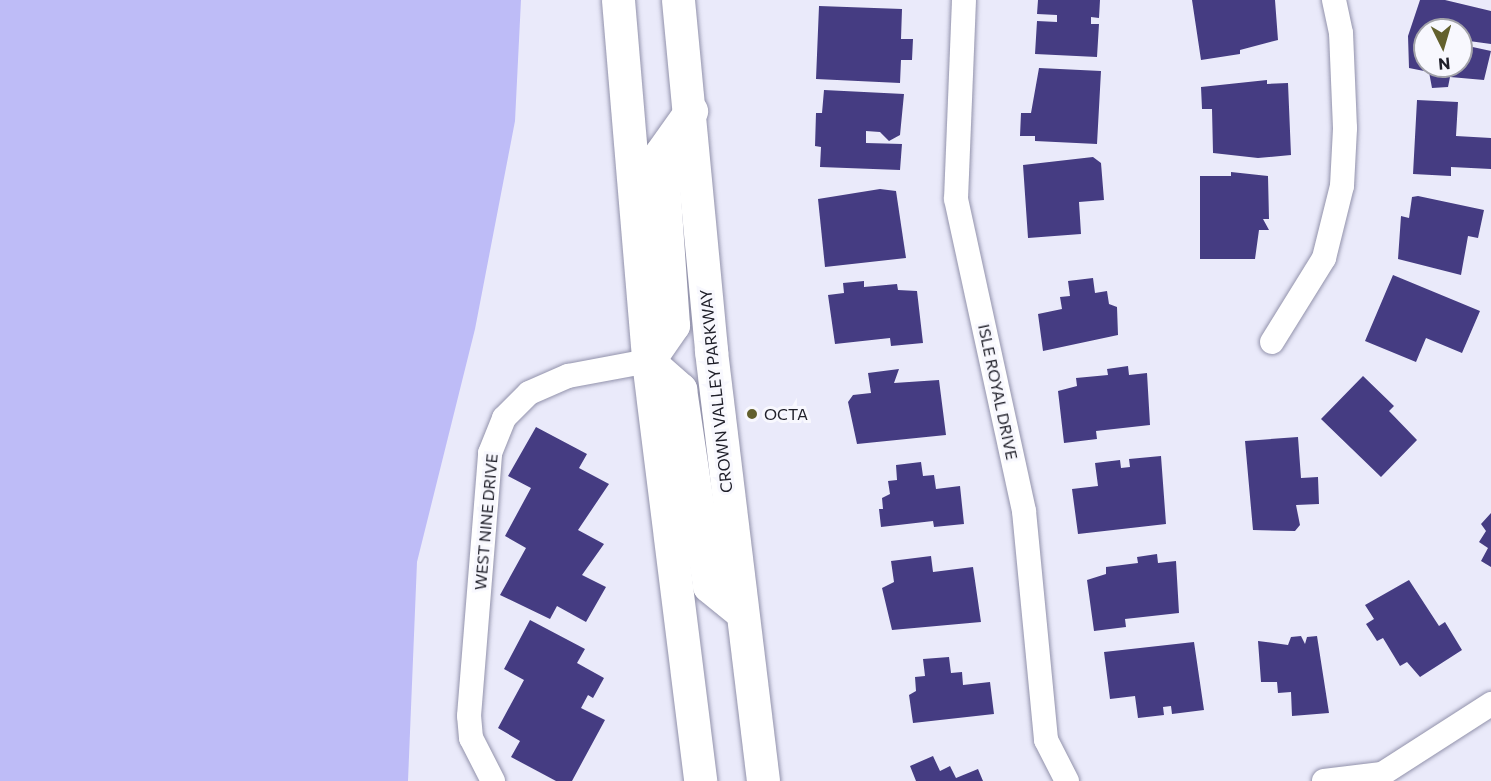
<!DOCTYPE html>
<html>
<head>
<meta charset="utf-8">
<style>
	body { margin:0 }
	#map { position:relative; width:1491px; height:781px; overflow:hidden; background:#eaeafa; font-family:Commissioner,sans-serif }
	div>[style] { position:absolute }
	.green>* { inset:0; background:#bebcf7 }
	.building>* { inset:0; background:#453c82 }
	.roads { filter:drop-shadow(0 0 2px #9292ab) drop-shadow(0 0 2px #9292ab) }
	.minor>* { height:24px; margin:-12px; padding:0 12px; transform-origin:12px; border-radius:12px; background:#fff }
	.primary>* { height:33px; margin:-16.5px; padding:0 16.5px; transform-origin:16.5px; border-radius:16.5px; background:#fff }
	.dots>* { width:16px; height:16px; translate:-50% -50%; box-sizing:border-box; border:3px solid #f8f8fe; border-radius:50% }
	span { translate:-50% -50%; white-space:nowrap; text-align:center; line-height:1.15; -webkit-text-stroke:6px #f8f8fe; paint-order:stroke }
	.street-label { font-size:16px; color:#20202a }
	.poi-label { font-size:16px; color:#20202a }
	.left { translate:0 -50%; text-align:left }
	.north { position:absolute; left:1413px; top:18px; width:60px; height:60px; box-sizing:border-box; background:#f8f8fe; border:2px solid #a2a2a9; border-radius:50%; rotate:175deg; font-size:16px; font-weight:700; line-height:24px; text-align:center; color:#20202a }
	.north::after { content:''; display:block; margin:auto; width:21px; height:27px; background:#63602d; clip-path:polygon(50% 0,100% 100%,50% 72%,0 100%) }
</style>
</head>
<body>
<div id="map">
	<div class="green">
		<i style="clip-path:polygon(0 0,521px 0,515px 121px,475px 329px,417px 562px,408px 781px,0 781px)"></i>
	</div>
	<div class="building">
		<i style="clip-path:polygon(1038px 0,1100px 0,1099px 18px,1091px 17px,1091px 24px,1099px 24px,1097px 57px,1035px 54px,1037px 21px,1057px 22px,1057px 15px,1037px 14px)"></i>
		<i style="clip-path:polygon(1192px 0,1275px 0,1278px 40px,1240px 50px,1240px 54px,1201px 60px)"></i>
		<i style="clip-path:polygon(evenodd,1420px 0,1445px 0,1491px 11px,1491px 44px,1469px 41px,1468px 46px,1491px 51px,1484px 80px,1450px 77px,1448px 87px,1432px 88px,1429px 72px,1409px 68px,1408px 36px,1420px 0,1425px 30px,1461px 30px,1461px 66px,1425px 66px,1425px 30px)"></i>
		<i style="clip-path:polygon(819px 6px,902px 9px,901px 39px,913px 39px,912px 60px,901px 60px,900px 83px,816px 79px)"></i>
		<i style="clip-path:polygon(1039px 68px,1101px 71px,1097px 144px,1035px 141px,1035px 136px,1020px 136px,1021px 113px,1031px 113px)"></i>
		<i style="clip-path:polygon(1267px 80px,1267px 84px,1288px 83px,1291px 155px,1258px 158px,1213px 153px,1212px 109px,1202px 109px,1201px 87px)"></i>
		<i style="clip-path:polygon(824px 90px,904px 94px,900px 135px,889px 141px,880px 132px,866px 131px,866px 143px,902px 144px,900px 170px,820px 167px,821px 147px,815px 146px,816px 113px,822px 113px)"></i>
		<i style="clip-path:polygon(1417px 100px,1458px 102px,1456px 136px,1491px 138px,1491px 169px,1451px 167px,1451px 176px,1413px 174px)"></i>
		<i style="clip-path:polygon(1093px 157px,1101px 163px,1104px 200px,1079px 202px,1081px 234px,1028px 238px,1023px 165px)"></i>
		<i style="clip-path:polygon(1231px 172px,1268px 176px,1269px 219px,1263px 219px,1269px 230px,1259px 230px,1255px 259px,1200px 259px,1200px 176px,1231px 176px)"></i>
		<i style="clip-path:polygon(880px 189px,896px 191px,906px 258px,825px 267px,818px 199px)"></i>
		<i style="clip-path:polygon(1418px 196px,1484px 210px,1478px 238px,1468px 236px,1461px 275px,1398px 259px,1401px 216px,1409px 218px,1412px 197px)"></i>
		<i style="clip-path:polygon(1393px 275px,1480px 311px,1462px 353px,1426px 338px,1416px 362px,1365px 341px)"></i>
		<i style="clip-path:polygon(1093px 278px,1095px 293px,1107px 291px,1109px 304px,1117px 307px,1118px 335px,1043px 351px,1038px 314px,1062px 309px,1060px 297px,1070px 296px,1068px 281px)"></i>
		<i style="clip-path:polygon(864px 281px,864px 287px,897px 284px,898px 290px,917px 291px,923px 343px,891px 346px,890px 338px,835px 344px,828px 295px,844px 293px,843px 283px)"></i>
		<i style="clip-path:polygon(1128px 366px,1129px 375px,1147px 373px,1150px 425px,1096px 431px,1097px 439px,1064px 443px,1058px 391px,1077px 386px,1076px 378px,1108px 375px,1107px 369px)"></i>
		<i style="clip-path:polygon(899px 369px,894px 383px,939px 380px,946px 435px,857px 444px,848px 402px,853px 395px,871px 393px,868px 373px)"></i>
		<i style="clip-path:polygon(1363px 376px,1394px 406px,1389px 411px,1417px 440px,1381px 477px,1321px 419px)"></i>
		<i style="clip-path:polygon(536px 427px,587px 454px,579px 468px,609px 484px,578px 530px,604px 544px,582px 575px,606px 587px,586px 622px,557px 606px,550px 619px,500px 595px,526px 548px,505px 536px,531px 488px,508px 476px)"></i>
		<i style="clip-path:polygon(1298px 437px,1301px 478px,1318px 477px,1319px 504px,1296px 505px,1300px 525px,1295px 531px,1253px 530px,1245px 441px)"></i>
		<i style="clip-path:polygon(1161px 456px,1166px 524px,1078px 534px,1072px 489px,1098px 486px,1095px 463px,1120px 460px,1121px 468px,1130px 467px,1129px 459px)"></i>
		<i style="clip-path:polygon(921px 462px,923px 476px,934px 475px,936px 489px,960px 486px,964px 524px,934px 527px,933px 521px,881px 527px,879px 509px,883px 509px,882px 498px,890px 494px,888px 481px,897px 480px,896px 465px)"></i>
		<i style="clip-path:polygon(1491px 513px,1491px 567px,1481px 561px,1488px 548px,1479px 542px,1486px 531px,1481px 524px)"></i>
		<i style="clip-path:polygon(1157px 554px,1158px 563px,1176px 561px,1179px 613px,1125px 619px,1126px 627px,1094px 631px,1087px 580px,1106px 574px,1106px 567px,1138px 563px,1137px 557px)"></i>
		<i style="clip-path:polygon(931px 556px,933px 572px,973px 567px,981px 622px,892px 630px,882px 588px,894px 582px,891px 561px)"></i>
		<i style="clip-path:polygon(1409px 580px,1439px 626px,1445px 622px,1462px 650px,1420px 677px,1407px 662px,1400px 666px,1383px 638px,1377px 641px,1366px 624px,1374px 619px,1365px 605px)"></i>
		<i style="clip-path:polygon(530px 620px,585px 649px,577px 663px,604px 678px,593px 698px,588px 695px,581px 708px,605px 720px,572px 781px,556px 781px,511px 757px,520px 741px,498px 728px,524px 680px,504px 669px)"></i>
		<i style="clip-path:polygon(1301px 636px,1305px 644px,1307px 637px,1317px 636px,1329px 713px,1292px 716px,1291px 692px,1278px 693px,1277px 682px,1261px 682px,1258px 641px,1288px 645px,1291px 637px)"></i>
		<i style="clip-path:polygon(1194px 642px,1204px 710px,1172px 714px,1171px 706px,1163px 707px,1164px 715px,1138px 718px,1135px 696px,1110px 699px,1104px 652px)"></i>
		<i style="clip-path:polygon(949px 657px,951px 673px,962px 672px,963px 685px,990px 682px,994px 714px,913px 723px,909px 695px,916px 691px,915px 677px,925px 676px,923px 659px)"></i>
		<i style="clip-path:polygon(933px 756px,940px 771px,950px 766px,956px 778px,978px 769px,983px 781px,916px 781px,910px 766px)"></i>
	</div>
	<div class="roads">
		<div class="minor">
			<i style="left:964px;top:0;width:199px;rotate:92.3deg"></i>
			<i style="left:956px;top:199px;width:319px;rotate:77.7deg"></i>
			<i style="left:1024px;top:511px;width:230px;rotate:84.5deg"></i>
			<i style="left:1046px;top:740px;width:46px;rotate:62.9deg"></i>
			<i style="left:1272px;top:342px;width:99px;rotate:-58.2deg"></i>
			<i style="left:1324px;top:258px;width:74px;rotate:-76deg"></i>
			<i style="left:1342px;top:186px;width:58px;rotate:-87deg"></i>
			<i style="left:1345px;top:128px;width:95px;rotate:-92.4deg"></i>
			<i style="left:1341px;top:33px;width:34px;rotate:-102deg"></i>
			<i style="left:493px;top:781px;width:48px;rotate:-117.1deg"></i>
			<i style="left:471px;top:738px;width:22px;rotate:-95deg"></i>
			<i style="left:469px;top:716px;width:264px;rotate:-85.4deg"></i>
			<i style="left:490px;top:453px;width:38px;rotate:-68deg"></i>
			<i style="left:504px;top:418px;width:35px;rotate:-45deg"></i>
			<i style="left:529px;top:393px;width:43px;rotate:-23.6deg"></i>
			<i style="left:568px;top:376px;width:81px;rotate:-10.6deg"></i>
			<i style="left:1324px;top:781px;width:58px;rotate:-6.9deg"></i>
			<i style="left:1382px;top:774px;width:130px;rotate:-32.7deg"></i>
		</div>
		<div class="primary">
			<i style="left:618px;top:0;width:362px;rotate:85.2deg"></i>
			<i style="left:648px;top:361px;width:423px;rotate:82.9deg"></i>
			<i style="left:678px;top:0;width:353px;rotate:84.6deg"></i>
			<i style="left:711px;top:351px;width:433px;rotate:83.1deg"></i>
			<i style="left:648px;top:361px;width:43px;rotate:41.2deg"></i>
			<i style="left:680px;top:389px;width:199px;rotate:81.6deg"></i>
			<i style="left:709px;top:586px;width:40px;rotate:39deg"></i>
			<i style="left:648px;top:361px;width:44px;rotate:-55.2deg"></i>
			<i style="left:673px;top:325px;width:172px;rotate:-94deg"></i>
			<i style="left:661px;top:153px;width:52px;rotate:-54.5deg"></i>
		</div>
	</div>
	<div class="dots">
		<i style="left:752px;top:414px;background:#63602d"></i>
	</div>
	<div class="street-label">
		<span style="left:716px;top:391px;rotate:-96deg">CROWN VALLEY PARKWAY</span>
		<span style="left:998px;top:392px;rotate:78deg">ISLE ROYAL DRIVE</span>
		<span style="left:486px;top:522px;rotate:-85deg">WEST NINE DRIVE</span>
	</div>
	<div class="poi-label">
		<span class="left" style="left:764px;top:414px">OCTA</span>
	</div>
	<div class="north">N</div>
</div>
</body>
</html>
